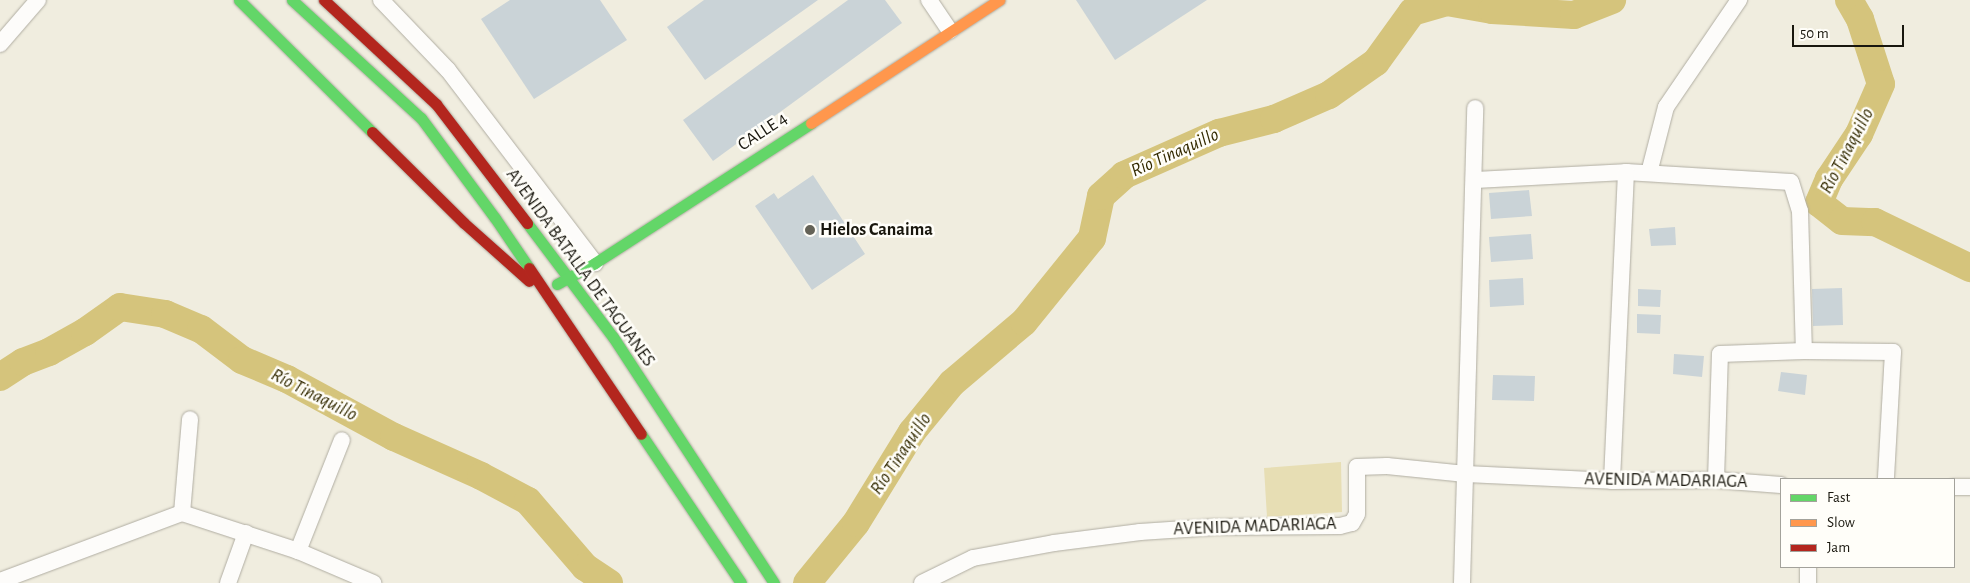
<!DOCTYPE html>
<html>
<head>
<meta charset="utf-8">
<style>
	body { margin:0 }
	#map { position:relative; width:1970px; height:583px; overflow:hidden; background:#f0eddf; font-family:"Alegreya Sans",sans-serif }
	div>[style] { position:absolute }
	.green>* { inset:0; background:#e7deb4 }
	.river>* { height:28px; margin:-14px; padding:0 14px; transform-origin:14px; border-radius:14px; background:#d5c47c }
	.building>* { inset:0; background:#cad3d7 }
	.roads { filter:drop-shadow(0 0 1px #b0ada2) drop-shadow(0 0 1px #b0ada2) }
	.street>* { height:16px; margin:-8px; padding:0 8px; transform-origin:8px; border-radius:8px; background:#fdfcfa }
	.fast>* { height:11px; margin:-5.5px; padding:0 5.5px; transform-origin:5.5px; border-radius:5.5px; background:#63d668 }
	.slow>* { height:11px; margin:-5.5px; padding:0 5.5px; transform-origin:5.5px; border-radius:5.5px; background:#ff974d }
	.jam>* { height:11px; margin:-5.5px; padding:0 5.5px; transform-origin:5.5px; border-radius:5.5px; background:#b3261e }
	.dots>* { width:14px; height:14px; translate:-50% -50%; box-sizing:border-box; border:2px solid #fffef9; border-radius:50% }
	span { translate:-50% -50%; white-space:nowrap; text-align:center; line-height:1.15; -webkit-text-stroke:5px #fffef9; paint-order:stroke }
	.street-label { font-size:18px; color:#19170e }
	.poi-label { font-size:18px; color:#19170e; font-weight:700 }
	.left { translate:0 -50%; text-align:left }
	.water-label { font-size:19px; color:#332a00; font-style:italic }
	.legend { position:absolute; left:1780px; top:478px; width:175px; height:90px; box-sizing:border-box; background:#fffef9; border:1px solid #a3a29b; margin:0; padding:6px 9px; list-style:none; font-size:15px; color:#19170e }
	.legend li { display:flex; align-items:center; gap:10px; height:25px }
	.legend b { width:25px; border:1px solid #a3a29b }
	.scale { position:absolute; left:1792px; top:25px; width:112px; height:22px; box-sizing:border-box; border:2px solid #19170e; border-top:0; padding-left:6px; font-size:15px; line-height:18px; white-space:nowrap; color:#19170e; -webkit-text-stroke:4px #fffef9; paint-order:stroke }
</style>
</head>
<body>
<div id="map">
	<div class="green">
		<i style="clip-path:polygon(1341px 462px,1342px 512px,1267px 517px,1264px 468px)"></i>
	</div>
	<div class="river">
		<i style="left:1849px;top:0;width:22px;rotate:60deg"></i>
		<i style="left:1860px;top:19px;width:68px;rotate:72.1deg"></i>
		<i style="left:1881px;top:84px;width:55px;rotate:113.7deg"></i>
		<i style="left:1859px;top:134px;width:54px;rotate:123.7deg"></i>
		<i style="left:1829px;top:179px;width:26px;rotate:113deg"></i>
		<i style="left:1819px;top:203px;width:29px;rotate:38deg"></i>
		<i style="left:1842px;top:221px;width:33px;rotate:2deg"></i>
		<i style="left:1875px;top:222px;width:106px;rotate:25.8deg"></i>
		<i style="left:0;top:377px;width:27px;rotate:-33deg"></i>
		<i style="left:23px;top:362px;width:28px;rotate:-21deg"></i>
		<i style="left:49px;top:352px;width:41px;rotate:-29.1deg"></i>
		<i style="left:85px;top:332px;width:43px;rotate:-35.5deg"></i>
		<i style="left:120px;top:307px;width:46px;rotate:8.8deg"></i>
		<i style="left:165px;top:314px;width:39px;rotate:23deg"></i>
		<i style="left:201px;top:329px;width:51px;rotate:37.1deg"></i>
		<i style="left:242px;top:360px;width:49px;rotate:22.9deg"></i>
		<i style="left:287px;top:379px;width:122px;rotate:28.5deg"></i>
		<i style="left:394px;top:437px;width:95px;rotate:24.1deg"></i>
		<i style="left:481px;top:476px;width:53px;rotate:28deg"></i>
		<i style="left:528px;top:501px;width:87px;rotate:49.2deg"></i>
		<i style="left:585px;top:567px;width:29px;rotate:34deg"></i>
		<i style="left:807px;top:583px;width:77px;rotate:-50.8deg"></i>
		<i style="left:856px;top:523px;width:107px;rotate:-58.4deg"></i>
		<i style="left:912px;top:432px;width:63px;rotate:-50.8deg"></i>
		<i style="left:952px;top:383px;width:94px;rotate:-40.3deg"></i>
		<i style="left:1024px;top:322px;width:108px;rotate:-51deg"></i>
		<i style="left:1092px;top:238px;width:43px;rotate:-77.9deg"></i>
		<i style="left:1101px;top:196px;width:31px;rotate:-42deg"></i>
		<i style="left:1124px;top:175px;width:104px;rotate:-23.9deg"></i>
		<i style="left:1219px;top:133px;width:57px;rotate:-14.3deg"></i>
		<i style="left:1274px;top:119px;width:60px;rotate:-23.6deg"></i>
		<i style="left:1329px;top:95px;width:57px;rotate:-35.1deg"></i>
		<i style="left:1376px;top:62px;width:62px;rotate:-54.2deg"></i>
		<i style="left:1412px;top:12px;width:36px;rotate:-16deg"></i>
		<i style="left:1447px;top:2px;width:46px;rotate:10.1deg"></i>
		<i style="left:1492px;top:10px;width:82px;rotate:3.5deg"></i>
		<i style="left:1574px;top:15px;width:41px;rotate:-21.5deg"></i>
	</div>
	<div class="building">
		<i style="clip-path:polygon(510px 0,600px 0,627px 40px,534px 99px,481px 19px)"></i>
		<i style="clip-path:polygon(704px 0,818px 0,705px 80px,667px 27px)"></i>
		<i style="clip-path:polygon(848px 0,885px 0,902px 23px,713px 161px,683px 120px)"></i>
		<i style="clip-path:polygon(1076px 0,1207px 0,1115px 60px)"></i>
		<i style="clip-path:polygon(813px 175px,865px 254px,812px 290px,755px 206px,774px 193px,778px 199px)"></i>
		<i style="clip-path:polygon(1529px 190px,1532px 216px,1491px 219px,1489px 193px)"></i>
		<i style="clip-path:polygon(1675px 227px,1676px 245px,1651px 246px,1649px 229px)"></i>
		<i style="clip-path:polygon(1531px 234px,1533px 259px,1491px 262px,1489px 237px)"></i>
		<i style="clip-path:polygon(1523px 278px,1524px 305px,1490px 307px,1489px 280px)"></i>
		<i style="clip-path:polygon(1842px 288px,1843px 325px,1813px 326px,1812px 289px)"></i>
		<i style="clip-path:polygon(1638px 289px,1661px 290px,1660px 307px,1638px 306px)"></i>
		<i style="clip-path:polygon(1637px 314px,1661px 315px,1660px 334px,1637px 333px)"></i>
		<i style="clip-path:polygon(1674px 354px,1704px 356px,1702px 377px,1673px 374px)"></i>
		<i style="clip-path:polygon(1781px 372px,1807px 375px,1805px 395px,1778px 391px)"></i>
		<i style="clip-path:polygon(1493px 375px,1535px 376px,1534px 401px,1492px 400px)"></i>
	</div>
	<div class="roads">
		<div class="street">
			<i style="left:381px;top:0;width:97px;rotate:46.3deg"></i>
			<i style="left:448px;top:70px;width:243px;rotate:52.7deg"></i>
			<i style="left:929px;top:0;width:37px;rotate:56deg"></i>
			<i style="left:0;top:44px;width:58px;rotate:-49.2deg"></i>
			<i style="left:1626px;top:172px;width:165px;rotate:3.5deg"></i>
			<i style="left:1791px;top:182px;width:30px;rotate:73deg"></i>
			<i style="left:1800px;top:211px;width:140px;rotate:88.4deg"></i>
			<i style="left:1649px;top:173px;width:68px;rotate:-75.6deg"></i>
			<i style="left:1666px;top:107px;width:130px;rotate:-55.7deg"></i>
			<i style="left:1474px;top:180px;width:152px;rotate:-3deg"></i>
			<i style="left:1626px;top:172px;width:309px;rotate:92.6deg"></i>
			<i style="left:1716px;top:480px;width:126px;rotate:-88.2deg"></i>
			<i style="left:1720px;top:354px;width:84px;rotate:-2deg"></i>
			<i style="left:1804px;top:351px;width:89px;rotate:0.6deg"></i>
			<i style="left:1893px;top:352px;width:127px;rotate:93.2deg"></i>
			<i style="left:1954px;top:487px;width:16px"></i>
			<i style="left:182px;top:513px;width:94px;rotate:-85.1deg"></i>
			<i style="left:298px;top:551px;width:119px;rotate:-68.4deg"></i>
			<i style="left:0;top:581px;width:194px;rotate:-20.5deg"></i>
			<i style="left:182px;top:513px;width:122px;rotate:18.1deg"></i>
			<i style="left:298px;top:551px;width:82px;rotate:23.1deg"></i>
			<i style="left:228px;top:583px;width:53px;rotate:-70.2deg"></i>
			<i style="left:922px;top:583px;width:57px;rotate:-26.1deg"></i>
			<i style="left:973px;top:558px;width:82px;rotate:-10.5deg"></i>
			<i style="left:1054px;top:543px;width:87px;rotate:-7.3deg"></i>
			<i style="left:1140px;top:532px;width:75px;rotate:-3.8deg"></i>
			<i style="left:1215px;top:527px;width:125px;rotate:-0.5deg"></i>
			<i style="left:1340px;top:526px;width:12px;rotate:-14deg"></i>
			<i style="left:1352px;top:523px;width:10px;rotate:-61deg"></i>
			<i style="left:1357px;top:514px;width:47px;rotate:-90deg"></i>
			<i style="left:1357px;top:467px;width:30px;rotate:-2deg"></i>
			<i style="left:1387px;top:466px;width:79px;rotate:5.8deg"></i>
			<i style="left:1466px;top:474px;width:146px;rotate:2.7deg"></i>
			<i style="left:1612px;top:481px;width:104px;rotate:-0.6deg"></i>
			<i style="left:1716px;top:480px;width:65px;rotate:4.4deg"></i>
			<i style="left:1462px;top:583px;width:475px;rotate:-88.4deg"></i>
			<i style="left:1808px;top:583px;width:16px;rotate:-90deg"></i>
		</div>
		<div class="fast">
			<i style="left:239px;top:0;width:187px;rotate:44.8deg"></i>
			<i style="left:292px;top:0;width:175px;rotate:42.5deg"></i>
			<i style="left:421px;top:118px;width:124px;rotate:53.5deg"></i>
			<i style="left:495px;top:218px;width:60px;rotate:55.8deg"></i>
			<i style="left:527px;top:223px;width:143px;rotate:53deg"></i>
			<i style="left:613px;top:337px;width:294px;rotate:56.8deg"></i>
			<i style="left:557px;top:284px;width:43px;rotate:-28.9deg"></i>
			<i style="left:595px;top:263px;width:257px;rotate:-32.9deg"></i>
			<i style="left:641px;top:434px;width:179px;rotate:56.1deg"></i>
		</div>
		<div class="slow">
			<i style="left:811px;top:123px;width:225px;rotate:-33.2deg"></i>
		</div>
		<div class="jam">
			<i style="left:324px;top:0;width:153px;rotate:42.9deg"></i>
			<i style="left:436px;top:104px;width:150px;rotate:52.6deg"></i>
			<i style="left:372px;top:132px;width:129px;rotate:44.7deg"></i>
			<i style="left:464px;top:223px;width:87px;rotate:41.7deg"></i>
			<i style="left:529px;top:268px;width:200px;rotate:56deg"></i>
		</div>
	</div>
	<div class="dots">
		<i style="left:810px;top:230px;background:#646257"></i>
	</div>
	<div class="street-label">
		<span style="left:763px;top:132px;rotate:-33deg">CALLE 4</span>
		<span style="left:580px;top:268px;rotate:54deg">AVENIDA BATALLA DE TAGUANES</span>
		<span style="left:1666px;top:481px;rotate:1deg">AVENIDA MADARIAGA</span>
		<span style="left:1255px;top:527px;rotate:-2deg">AVENIDA MADARIAGA</span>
	</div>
	<div class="poi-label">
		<span class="left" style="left:820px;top:230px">Hielos Canaima</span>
	</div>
	<div class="water-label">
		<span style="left:1847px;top:151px;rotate:-62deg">Río Tinaquillo</span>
		<span style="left:1175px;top:153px;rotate:-24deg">Río Tinaquillo</span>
		<span style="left:314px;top:395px;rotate:27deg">Río Tinaquillo</span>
		<span style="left:901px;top:454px;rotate:-56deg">Río Tinaquillo</span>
	</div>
	<ul class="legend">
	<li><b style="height:6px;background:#63d668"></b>Fast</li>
	<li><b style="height:6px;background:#ff974d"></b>Slow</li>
	<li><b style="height:6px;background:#b3261e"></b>Jam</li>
	</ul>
	<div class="scale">50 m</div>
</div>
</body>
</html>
